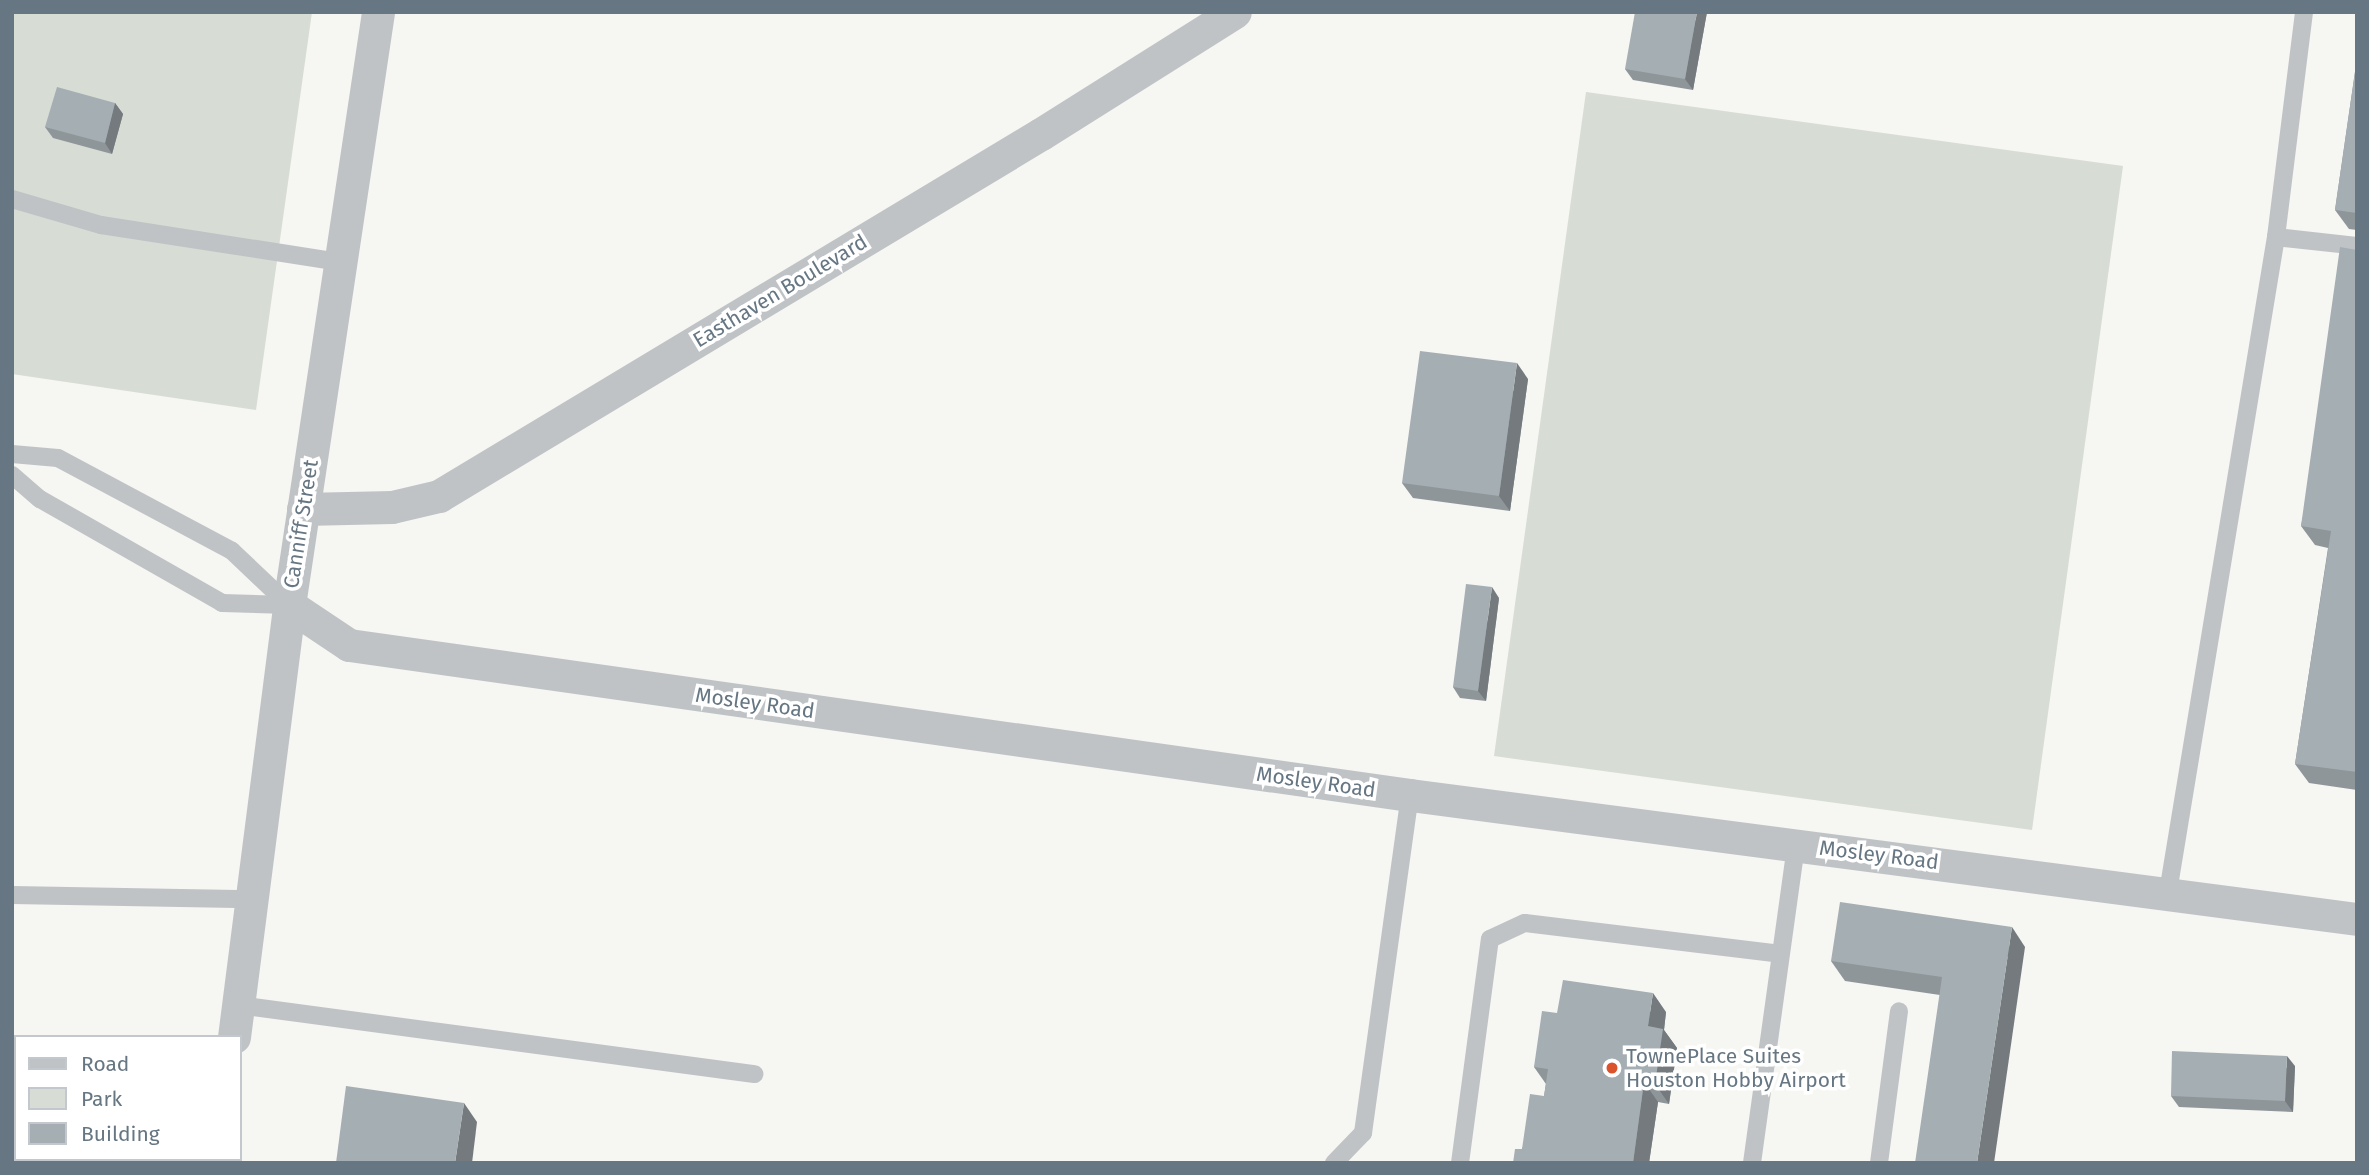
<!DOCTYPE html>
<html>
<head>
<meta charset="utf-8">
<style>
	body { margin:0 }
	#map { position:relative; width:2369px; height:1175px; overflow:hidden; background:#f6f6f2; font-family:"Fira Sans",sans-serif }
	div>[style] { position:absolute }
	.green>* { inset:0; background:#d7dcd4 }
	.lane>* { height:18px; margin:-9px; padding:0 9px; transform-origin:9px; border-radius:9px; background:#bfc3c6 }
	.street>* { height:33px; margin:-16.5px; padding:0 16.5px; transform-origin:16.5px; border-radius:16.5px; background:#bfc3c6 }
	.wall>* { inset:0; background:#8e969a }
	.shaded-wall>* { inset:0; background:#747a7d }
	.building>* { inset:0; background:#a5aeb3 }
	.dots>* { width:19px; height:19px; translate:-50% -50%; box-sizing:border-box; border:4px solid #fff; border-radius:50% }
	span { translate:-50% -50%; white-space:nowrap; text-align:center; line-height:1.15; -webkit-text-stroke:7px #fff; paint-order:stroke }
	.street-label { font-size:21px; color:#667682 }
	.poi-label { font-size:21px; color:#667682 }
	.left { translate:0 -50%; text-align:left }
	.frame { position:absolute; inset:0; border:14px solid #667682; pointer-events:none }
	.legend { position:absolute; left:14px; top:1035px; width:228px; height:126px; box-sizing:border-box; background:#fff; border:2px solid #c2c8cd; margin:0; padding:9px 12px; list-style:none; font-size:21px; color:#667682 }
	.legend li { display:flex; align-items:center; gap:14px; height:35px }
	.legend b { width:35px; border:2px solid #c2c8cd }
</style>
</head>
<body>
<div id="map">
	<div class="green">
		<i style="clip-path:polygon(12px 12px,312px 12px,256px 410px,12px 374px)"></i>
		<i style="clip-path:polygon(1586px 92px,2123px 166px,2032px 830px,1494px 756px)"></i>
	</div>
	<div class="lane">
		<i style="left:12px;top:199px;width:93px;rotate:16.3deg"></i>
		<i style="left:101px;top:225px;width:242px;rotate:8.8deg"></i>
		<i style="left:2276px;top:237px;width:81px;rotate:6.3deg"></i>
		<i style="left:12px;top:454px;width:46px;rotate:5deg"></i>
		<i style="left:58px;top:458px;width:197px;rotate:28.1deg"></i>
		<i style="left:232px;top:551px;width:79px;rotate:43.5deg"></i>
		<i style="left:12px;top:475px;width:37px;rotate:41deg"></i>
		<i style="left:40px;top:499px;width:210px;rotate:29.7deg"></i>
		<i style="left:222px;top:603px;width:67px;rotate:1.7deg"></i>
		<i style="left:2168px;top:892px;width:664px;rotate:-80.64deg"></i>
		<i style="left:2276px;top:237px;width:227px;rotate:-82.9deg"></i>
		<i style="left:12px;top:895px;width:239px;rotate:1deg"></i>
		<i style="left:238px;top:1005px;width:521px;rotate:7.62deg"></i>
		<i style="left:1334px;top:1163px;width:42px;rotate:-46deg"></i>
		<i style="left:1363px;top:1133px;width:341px;rotate:-82.1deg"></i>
		<i style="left:1460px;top:1163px;width:226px;rotate:-82.4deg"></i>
		<i style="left:1490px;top:939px;width:38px;rotate:-25deg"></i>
		<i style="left:1525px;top:923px;width:257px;rotate:6.9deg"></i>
		<i style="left:1752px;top:1163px;width:322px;rotate:-82.1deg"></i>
		<i style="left:1879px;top:1163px;width:153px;rotate:-82.5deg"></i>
	</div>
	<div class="street">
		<i style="left:303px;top:509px;width:89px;rotate:-1.3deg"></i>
		<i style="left:392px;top:507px;width:48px;rotate:-13.2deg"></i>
		<i style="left:439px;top:496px;width:702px;rotate:-31.02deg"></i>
		<i style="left:1041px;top:134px;width:229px;rotate:-32.2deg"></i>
		<i style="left:289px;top:605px;width:72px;rotate:33.7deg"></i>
		<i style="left:349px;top:645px;width:1072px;rotate:8.05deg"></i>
		<i style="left:1410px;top:795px;width:955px;rotate:7.46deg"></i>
		<i style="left:234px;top:1037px;width:435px;rotate:-82.7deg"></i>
		<i style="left:289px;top:605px;width:600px;rotate:-81.46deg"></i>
		<i style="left:218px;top:1163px;width:4px;rotate:-76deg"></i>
	</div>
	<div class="wall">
		<i style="clip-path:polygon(1707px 12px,1693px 90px,1633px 80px,1625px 69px)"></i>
		<i style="clip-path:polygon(2357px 58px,2357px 230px,2349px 229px,2335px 210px)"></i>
		<i style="clip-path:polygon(115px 103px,123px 114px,112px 154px,53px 138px,45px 127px)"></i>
		<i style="clip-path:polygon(2357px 250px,2357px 790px,2309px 783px,2295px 764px,2328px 548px,2315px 545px,2301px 526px)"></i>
		<i style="clip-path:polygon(1528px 379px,1510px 511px,1413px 498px,1402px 483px)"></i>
		<i style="clip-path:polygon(1499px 598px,1486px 701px,1460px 698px,1453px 687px)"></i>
		<i style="clip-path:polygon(2025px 947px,1940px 995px,1845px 981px,1831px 961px)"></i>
		<i style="clip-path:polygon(1666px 1012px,1664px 1030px,1677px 1048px,1669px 1104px,1658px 1102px,1649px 1163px,1513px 1163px,1522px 1149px,1544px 1096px,1546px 1084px,1534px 1067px,1557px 1013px)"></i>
		<i style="clip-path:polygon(2295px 1066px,2293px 1112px,2179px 1107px,2171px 1096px)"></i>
	</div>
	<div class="shaded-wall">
		<i style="clip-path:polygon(1697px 12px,1707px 12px,1693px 90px,1685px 79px)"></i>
		<i style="clip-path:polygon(115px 103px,123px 114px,112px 154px,105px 143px)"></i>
		<i style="clip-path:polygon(1517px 363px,1528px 379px,1510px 511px,1499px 496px)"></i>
		<i style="clip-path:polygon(1492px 587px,1499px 598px,1486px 701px,1478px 691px)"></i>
		<i style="clip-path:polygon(2012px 927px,2025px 947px,1994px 1163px,1977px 1163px)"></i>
		<i style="clip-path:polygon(1653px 993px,1666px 1012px,1664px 1030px,1677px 1048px,1669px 1104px,1655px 1084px,1648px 1026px)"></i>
		<i style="clip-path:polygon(2287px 1056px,2295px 1066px,2293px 1112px,2285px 1101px)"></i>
		<i style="clip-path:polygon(1644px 1082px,1658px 1102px,1649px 1163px,1633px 1163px)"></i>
		<i style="clip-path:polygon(464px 1103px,477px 1122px,472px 1163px,455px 1163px)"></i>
	</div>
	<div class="building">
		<i style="clip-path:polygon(1635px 12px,1697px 12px,1685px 79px,1625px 69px)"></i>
		<i style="clip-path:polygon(2357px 58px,2357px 213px,2335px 210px)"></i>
		<i style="clip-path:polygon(57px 87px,115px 103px,105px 143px,45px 127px)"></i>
		<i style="clip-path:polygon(2340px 247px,2357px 250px,2357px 772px,2295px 764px,2331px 531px,2301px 526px)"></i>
		<i style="clip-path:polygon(1420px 351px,1517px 363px,1499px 496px,1402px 483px)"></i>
		<i style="clip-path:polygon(1466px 584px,1492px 587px,1478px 691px,1453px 687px)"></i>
		<i style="clip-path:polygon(1840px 902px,2012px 927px,1977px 1163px,1915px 1163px,1942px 977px,1831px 961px)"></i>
		<i style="clip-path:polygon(1563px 980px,1653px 993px,1648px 1026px,1663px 1029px,1655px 1084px,1644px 1082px,1633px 1163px,1513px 1163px,1515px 1149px,1522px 1149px,1530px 1094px,1544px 1096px,1548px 1069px,1534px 1067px,1542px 1011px,1557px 1013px)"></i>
		<i style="clip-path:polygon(2172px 1051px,2287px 1056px,2285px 1101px,2171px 1096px)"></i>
		<i style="clip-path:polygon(346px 1086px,464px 1103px,455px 1163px,336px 1163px)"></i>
	</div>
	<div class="dots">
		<i style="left:1612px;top:1068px;background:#db532d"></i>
	</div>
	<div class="street-label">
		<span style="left:780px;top:291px;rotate:-31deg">Easthaven Boulevard</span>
		<span style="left:301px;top:524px;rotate:-81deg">Canniff Street</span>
		<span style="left:755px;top:703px;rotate:8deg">Mosley Road</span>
		<span style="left:1316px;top:782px;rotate:8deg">Mosley Road</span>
		<span style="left:1879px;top:855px;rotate:7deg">Mosley Road</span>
	</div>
	<div class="poi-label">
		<span class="left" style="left:1626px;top:1068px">TownePlace Suites<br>Houston Hobby Airport</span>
	</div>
	<div class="frame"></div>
	<ul class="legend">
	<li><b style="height:9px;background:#bfc3c6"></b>Road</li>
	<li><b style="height:19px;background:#d7dcd4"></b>Park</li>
	<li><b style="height:19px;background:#a5aeb3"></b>Building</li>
	</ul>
</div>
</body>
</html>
